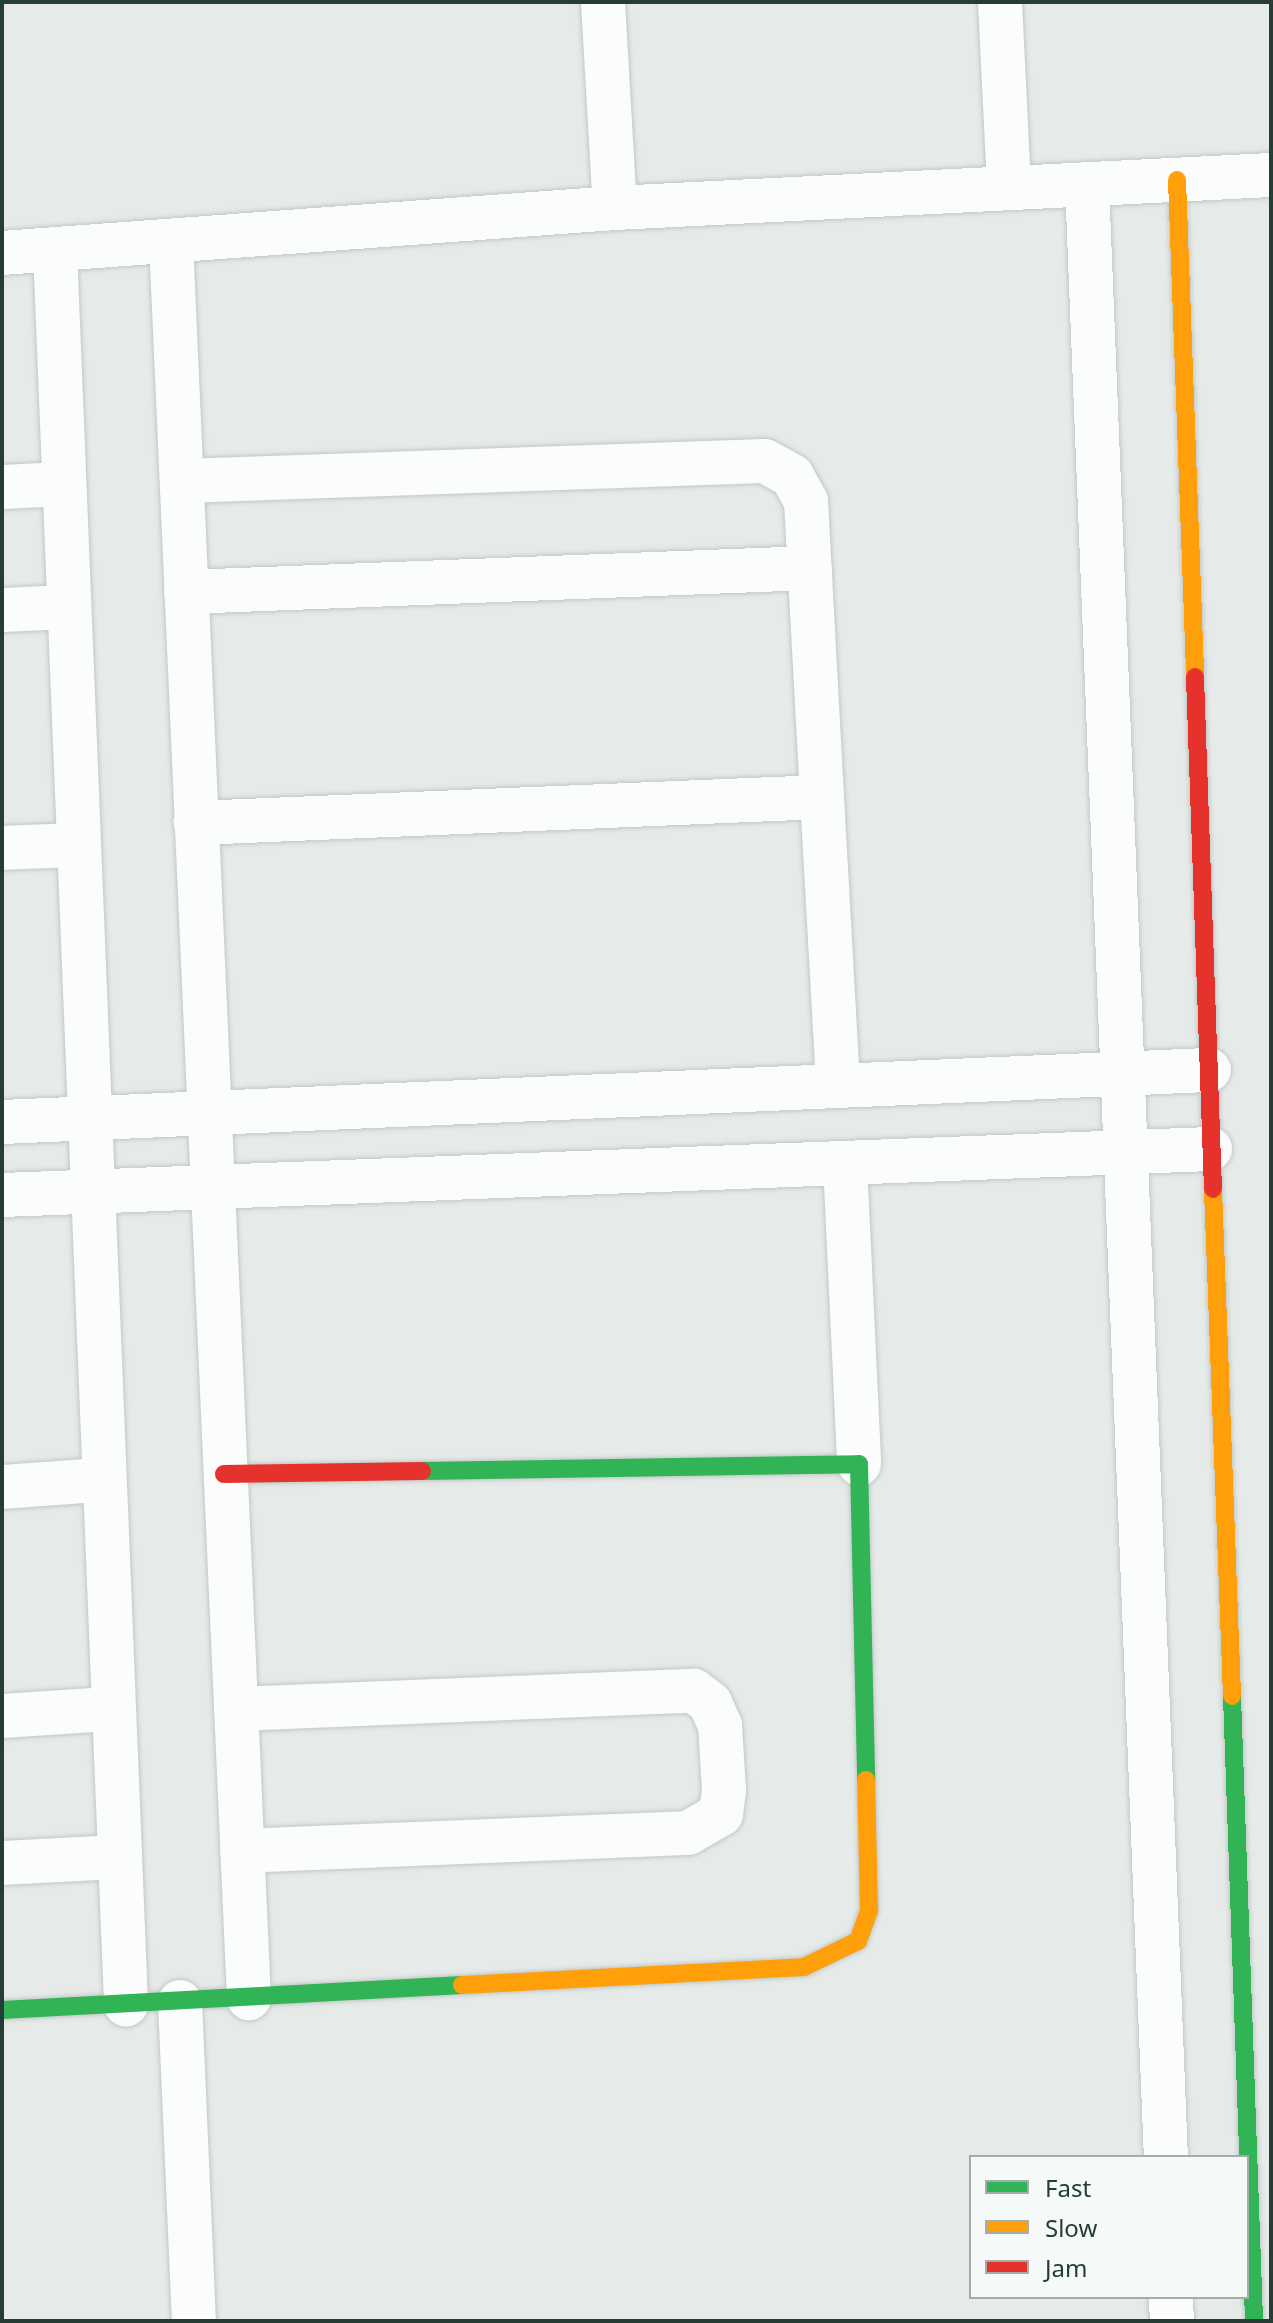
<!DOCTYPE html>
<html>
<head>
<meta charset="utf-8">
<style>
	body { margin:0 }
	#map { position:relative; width:1273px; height:2323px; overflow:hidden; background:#e6ebe9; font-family:"Noto Sans",sans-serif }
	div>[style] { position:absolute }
	.roads { filter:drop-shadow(0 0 2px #c3c8c6) drop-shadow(0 0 2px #c3c8c6) }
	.street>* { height:44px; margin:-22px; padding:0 22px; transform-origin:22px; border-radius:22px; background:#fbfcfc }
	.fast>* { height:18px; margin:-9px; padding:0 9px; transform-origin:9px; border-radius:9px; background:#30b455 }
	.slow>* { height:18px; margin:-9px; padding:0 9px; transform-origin:9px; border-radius:9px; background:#ff9f0a }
	.jam>* { height:18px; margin:-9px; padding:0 9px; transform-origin:9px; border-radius:9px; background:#e5322d }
	span { translate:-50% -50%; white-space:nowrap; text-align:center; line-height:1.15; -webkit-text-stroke:8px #f5f9f7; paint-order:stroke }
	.frame { position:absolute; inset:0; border:4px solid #253d36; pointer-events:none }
	.legend { position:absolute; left:969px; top:2155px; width:280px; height:144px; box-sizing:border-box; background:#f5f9f7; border:2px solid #a2aeaa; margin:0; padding:10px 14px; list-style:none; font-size:24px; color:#253d36 }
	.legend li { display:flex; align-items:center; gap:16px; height:40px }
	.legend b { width:40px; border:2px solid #a2aeaa }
</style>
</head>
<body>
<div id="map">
	<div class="roads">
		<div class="street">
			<i style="left:603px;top:2px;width:206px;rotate:86.7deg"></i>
			<i style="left:1000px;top:2px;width:186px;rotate:87.2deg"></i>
			<i style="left:1087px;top:184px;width:1975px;rotate:87.71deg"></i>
			<i style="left:171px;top:241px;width:1759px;rotate:87.46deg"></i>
			<i style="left:55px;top:250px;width:1756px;rotate:87.68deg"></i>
			<i style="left:2px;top:253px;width:615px;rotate:-4.2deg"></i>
			<i style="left:615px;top:208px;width:657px;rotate:-2.88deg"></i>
			<i style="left:182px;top:481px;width:583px;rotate:-1.96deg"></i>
			<i style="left:765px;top:461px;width:31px;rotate:29deg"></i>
			<i style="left:792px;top:476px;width:29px;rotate:61deg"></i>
			<i style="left:806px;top:501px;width:296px;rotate:86.9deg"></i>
			<i style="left:822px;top:797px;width:627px;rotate:177.62deg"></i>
			<i style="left:2px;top:487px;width:62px;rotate:-2.8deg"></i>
			<i style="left:186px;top:592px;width:624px;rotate:-2.2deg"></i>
			<i style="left:2px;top:610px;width:66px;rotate:-2.6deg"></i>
			<i style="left:822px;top:797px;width:289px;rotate:86.8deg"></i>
			<i style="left:2px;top:848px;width:75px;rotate:-2.3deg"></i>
			<i style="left:2px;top:1122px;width:1208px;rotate:-2.47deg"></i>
			<i style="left:845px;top:1163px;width:301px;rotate:87.3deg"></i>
			<i style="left:2px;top:1195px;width:1209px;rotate:-2.18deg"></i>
			<i style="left:2px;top:1487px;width:98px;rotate:-4.1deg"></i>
			<i style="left:236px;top:1709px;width:458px;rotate:-2.3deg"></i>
			<i style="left:694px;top:1691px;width:20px;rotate:37deg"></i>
			<i style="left:710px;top:1703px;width:24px;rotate:66deg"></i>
			<i style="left:720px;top:1725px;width:65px;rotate:86.5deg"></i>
			<i style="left:724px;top:1790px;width:24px;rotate:97deg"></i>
			<i style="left:721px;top:1814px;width:38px;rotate:150deg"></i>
			<i style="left:688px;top:1833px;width:446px;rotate:177.7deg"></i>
			<i style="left:2px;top:1716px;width:109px;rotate:-3.7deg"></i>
			<i style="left:2px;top:1863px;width:116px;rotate:-3deg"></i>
			<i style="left:180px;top:2002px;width:319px;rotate:87.5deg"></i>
			<i style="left:1171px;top:2297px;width:24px;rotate:88deg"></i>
		</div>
		<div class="fast">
			<i style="left:422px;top:1471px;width:437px;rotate:-0.9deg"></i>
			<i style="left:859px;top:1464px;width:316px;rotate:88.7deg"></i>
			<i style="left:1232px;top:1696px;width:625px;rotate:87.98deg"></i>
			<i style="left:2px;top:2010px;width:461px;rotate:-3.1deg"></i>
		</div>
		<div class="slow">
			<i style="left:1177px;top:180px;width:497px;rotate:87.9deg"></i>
			<i style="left:1213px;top:1189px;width:507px;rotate:87.85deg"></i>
			<i style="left:462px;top:1985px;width:342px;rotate:-3deg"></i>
			<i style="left:804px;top:1967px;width:60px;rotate:-25.7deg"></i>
			<i style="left:858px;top:1941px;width:33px;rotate:-70deg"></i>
			<i style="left:869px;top:1910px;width:130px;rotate:-91.3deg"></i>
		</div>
		<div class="jam">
			<i style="left:1195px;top:677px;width:512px;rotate:87.99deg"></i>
			<i style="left:224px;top:1474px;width:198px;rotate:-0.9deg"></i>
		</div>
	</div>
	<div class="frame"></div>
	<ul class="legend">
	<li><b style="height:10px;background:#30b455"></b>Fast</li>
	<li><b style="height:10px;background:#ff9f0a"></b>Slow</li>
	<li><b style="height:10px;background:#e5322d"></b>Jam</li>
	</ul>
</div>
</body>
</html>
